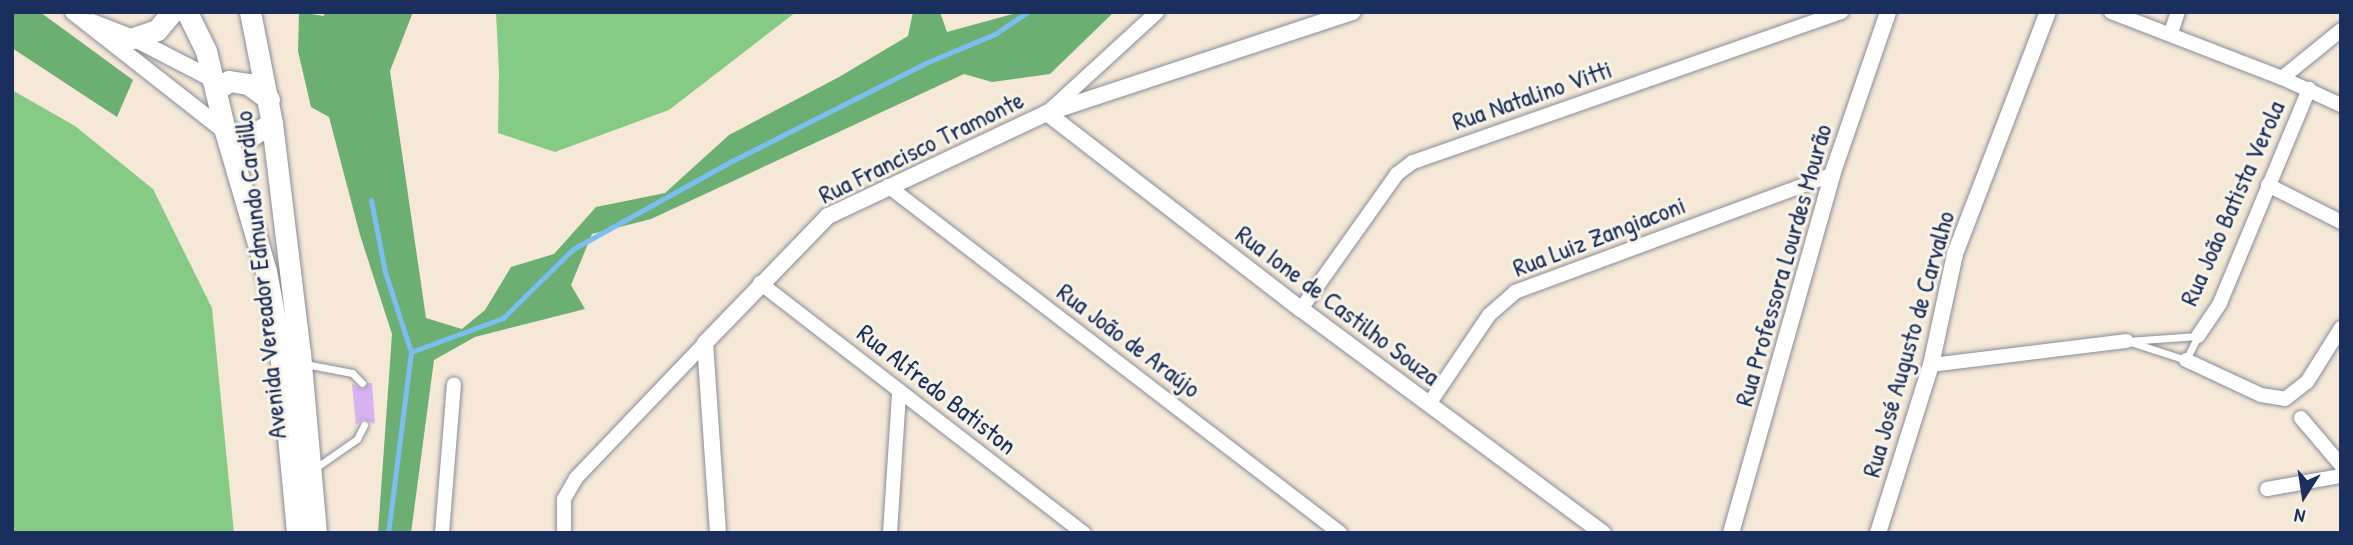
<!DOCTYPE html>
<html>
<head>
<meta charset="utf-8">
<style>
	body { margin:0 }
	#map { position:relative; width:2353px; height:545px; overflow:hidden; background:#f6e8d6; font-family:"Patrick Hand",sans-serif }
	div>[style] { position:absolute }
	.green>* { inset:0; background:#86cb85 }
	.forest>* { inset:0; background:#6caf72 }
	.stream>* { height:5px; margin:-2.5px; padding:0 2.5px; transform-origin:2.5px; border-radius:2.5px; background:#7bbef1 }
	.building>* { inset:0; background:#d7b3f1 }
	.roads { filter:drop-shadow(0 0 2px #888c9a) drop-shadow(0 0 2px #888c9a) }
	.service>* { height:7px; margin:-3.5px; padding:0 3.5px; transform-origin:3.5px; border-radius:3.5px; background:#fff }
	.minor>* { height:14px; margin:-7px; padding:0 7px; transform-origin:7px; border-radius:7px; background:#fff }
	.tertiary>* { height:16px; margin:-8px; padding:0 8px; transform-origin:8px; border-radius:8px; background:#fff }
	.primary>* { height:21px; margin:-10.5px; padding:0 10.5px; transform-origin:10.5px; border-radius:10.5px; background:#fff }
	span { translate:-50% -50%; white-space:nowrap; text-align:center; line-height:1.15; -webkit-text-stroke:6px #f7f3e8; paint-order:stroke }
	.street-label { font-size:26px; color:#1b2f5e }
	.frame { position:absolute; inset:0; border:14px solid #1b2f5e; pointer-events:none }
	.north { position:absolute; left:2269px; top:461px; width:70px; height:70px; -webkit-text-stroke:5px #f7f3e8; paint-order:stroke; rotate:192deg; font-size:19px; font-weight:700; line-height:28px; text-align:center; color:#1b2f5e }
	.north::after { content:''; display:block; margin:auto; width:24px; height:32px; background:#1b2f5e; clip-path:polygon(50% 0,100% 100%,50% 72%,0 100%) }
</style>
</head>
<body>
<div id="map">
	<div class="green">
		<i style="clip-path:polygon(496px 12px,796px 12px,669px 110px,555px 152px,498px 133px,499px 72px)"></i>
		<i style="clip-path:polygon(12px 90px,75px 126px,153px 189px,212px 308px,234px 533px,12px 533px)"></i>
	</div>
	<div class="forest">
		<i style="clip-path:polygon(12px 12px,40px 12px,133px 80px,117px 117px,12px 48px)"></i>
		<i style="clip-path:polygon(299px 12px,324px 16px,324px 12px,413px 12px,390px 71px,426px 318px,462px 329px,485px 310px,511px 267px,554px 254px,596px 207px,665px 193px,729px 135px,839px 77px,908px 36px,913px 12px,940px 12px,947px 32px,1020px 12px,1114px 12px,1050px 74px,992px 82px,964px 74px,651px 219px,592px 234px,571px 285px,585px 309px,475px 337px,434px 360px,411px 533px,378px 533px,392px 334px,360px 235px,329px 117px,311px 107px,298px 51px)"></i>
	</div>
	<div class="stream">
		<i style="left:371px;top:200px;width:73px;rotate:79deg"></i>
		<i style="left:385px;top:272px;width:84px;rotate:72deg"></i>
		<i style="left:411px;top:352px;width:182px;rotate:97.2deg"></i>
		<i style="left:411px;top:352px;width:98px;rotate:-20.3deg"></i>
		<i style="left:503px;top:318px;width:98px;rotate:-44.6deg"></i>
		<i style="left:573px;top:249px;width:182px;rotate:-29deg"></i>
		<i style="left:732px;top:161px;width:220px;rotate:-26.8deg"></i>
		<i style="left:928px;top:62px;width:73px;rotate:-22.7deg"></i>
		<i style="left:995px;top:34px;width:40px;rotate:-34deg"></i>
	</div>
	<div class="building">
		<i style="clip-path:polygon(368px 383px,372px 383px,375px 424px,363px 419px,356px 425px,352px 384px,363px 389px)"></i>
	</div>
	<div class="roads">
		<div class="service">
			<i style="left:2198px;top:336px;width:27px;rotate:117deg"></i>
			<i style="left:2186px;top:360px;width:62px;rotate:-162.1deg"></i>
			<i style="left:2127px;top:341px;width:71px;rotate:-4deg"></i>
			<i style="left:305px;top:364px;width:48px;rotate:10.8deg"></i>
			<i style="left:352px;top:373px;width:14px;rotate:45deg"></i>
			<i style="left:314px;top:469px;width:52px;rotate:-34.9deg"></i>
			<i style="left:357px;top:439px;width:16px;rotate:-63deg"></i>
		</div>
		<div class="minor">
			<i style="left:2111px;top:12px;width:183px;rotate:21.1deg"></i>
			<i style="left:2282px;top:78px;width:65px;rotate:24.6deg"></i>
			<i style="left:2171px;top:33px;width:22px;rotate:-72deg"></i>
			<i style="left:2282px;top:78px;width:76px;rotate:-39.1deg"></i>
			<i style="left:1048px;top:112px;width:148px;rotate:-42.5deg"></i>
			<i style="left:2268px;top:185px;width:82px;rotate:26.9deg"></i>
			<i style="left:888px;top:186px;width:570px;rotate:37.51deg"></i>
			<i style="left:760px;top:283px;width:409px;rotate:37.7deg"></i>
			<i style="left:1301px;top:309px;width:166px;rotate:-54.6deg"></i>
			<i style="left:1397px;top:174px;width:20px;rotate:-37deg"></i>
			<i style="left:1413px;top:162px;width:454px;rotate:-19.3deg"></i>
			<i style="left:2198px;top:336px;width:40px;rotate:-56deg"></i>
			<i style="left:2220px;top:303px;width:232px;rotate:-67.4deg"></i>
			<i style="left:2186px;top:360px;width:83px;rotate:25deg"></i>
			<i style="left:2261px;top:395px;width:24px;rotate:9deg"></i>
			<i style="left:2285px;top:399px;width:28px;rotate:-38deg"></i>
			<i style="left:2307px;top:382px;width:64px;rotate:-57.8deg"></i>
			<i style="left:1931px;top:365px;width:197px;rotate:-7deg"></i>
			<i style="left:1429px;top:404px;width:107px;rotate:-56deg"></i>
			<i style="left:1489px;top:315px;width:35px;rotate:-41deg"></i>
			<i style="left:1515px;top:292px;width:338px;rotate:-20.3deg"></i>
			<i style="left:2301px;top:418px;width:62px;rotate:49.6deg"></i>
			<i style="left:2267px;top:489px;width:75px;rotate:-10deg"></i>
			<i style="left:442px;top:533px;width:149px;rotate:-85.4deg"></i>
			<i style="left:564px;top:533px;width:34px;rotate:-90deg"></i>
			<i style="left:564px;top:499px;width:24px;rotate:-60deg"></i>
			<i style="left:576px;top:478px;width:187px;rotate:-46.3deg"></i>
			<i style="left:890px;top:533px;width:141px;rotate:-86.3deg"></i>
		</div>
		<div class="tertiary">
			<i style="left:73px;top:12px;width:193px;rotate:38.1deg"></i>
			<i style="left:92px;top:22px;width:44px;rotate:21.3deg"></i>
			<i style="left:133px;top:38px;width:89px;rotate:27.4deg"></i>
			<i style="left:1047px;top:113px;width:321px;rotate:37.7deg"></i>
			<i style="left:1301px;top:309px;width:376px;rotate:36.6deg"></i>
			<i style="left:718px;top:533px;width:190px;rotate:-93.9deg"></i>
			<i style="left:705px;top:343px;width:177px;rotate:-45.9deg"></i>
			<i style="left:828px;top:216px;width:242px;rotate:-25.2deg"></i>
			<i style="left:1047px;top:113px;width:322px;rotate:-18.3deg"></i>
			<i style="left:1731px;top:533px;width:372px;rotate:-74.2deg"></i>
			<i style="left:1832px;top:175px;width:172px;rotate:-71deg"></i>
			<i style="left:1878px;top:533px;width:176px;rotate:-72.5deg"></i>
			<i style="left:1931px;top:365px;width:114px;rotate:-77.8deg"></i>
			<i style="left:1955px;top:254px;width:259px;rotate:-69deg"></i>
		</div>
		<div class="primary">
			<i style="left:187px;top:12px;width:43px;rotate:64deg"></i>
			<i style="left:206px;top:51px;width:82px;rotate:76.6deg"></i>
			<i style="left:225px;top:131px;width:146px;rotate:73.7deg"></i>
			<i style="left:266px;top:271px;width:71px;rotate:79.5deg"></i>
			<i style="left:279px;top:341px;width:193px;rotate:84.6deg"></i>
			<i style="left:250px;top:12px;width:113px;rotate:78.8deg"></i>
			<i style="left:272px;top:123px;width:232px;rotate:83.1deg"></i>
			<i style="left:300px;top:353px;width:181px;rotate:84.9deg"></i>
			<i style="left:133px;top:38px;width:25px;rotate:-18deg"></i>
			<i style="left:157px;top:30px;width:23px;rotate:-50deg"></i>
			<i style="left:212px;top:79px;width:13px;rotate:29deg"></i>
			<i style="left:223px;top:85px;width:7px;rotate:-34deg"></i>
			<i style="left:229px;top:81px;width:19px;rotate:9deg"></i>
			<i style="left:248px;top:84px;width:26px;rotate:36deg"></i>
			<i style="left:225px;top:131px;width:13px;rotate:18deg"></i>
			<i style="left:237px;top:135px;width:15px"></i>
			<i style="left:252px;top:135px;width:23px;rotate:-31deg"></i>
		</div>
	</div>
	<div class="street-label">
		<span style="left:1532px;top:95px;rotate:-19deg">Rua Natalino Vitti</span>
		<span style="left:921px;top:147px;rotate:-26deg">Rua Francisco Tramonte</span>
		<span style="left:2232px;top:203px;rotate:-66deg">Rua João Batista Verola</span>
		<span style="left:1599px;top:236px;rotate:-21deg">Rua Luiz Zangiaconi</span>
		<span style="left:1783px;top:265px;rotate:-74deg">Rua Professora Lourdes Mourão</span>
		<span style="left:260px;top:275px;rotate:-96deg">Avenida Vereador Edmundo Cardillo</span>
		<span style="left:1338px;top:305px;rotate:37deg">Rua Ione de Castilho Souza</span>
		<span style="left:1129px;top:340px;rotate:37deg">Rua João de Araújo</span>
		<span style="left:1908px;top:344px;rotate:-74deg">Rua José Augusto de Carvalho</span>
		<span style="left:937px;top:389px;rotate:38deg">Rua Alfredo Batiston</span>
	</div>
	<div class="frame"></div>
	<div class="north">N</div>
</div>
</body>
</html>
